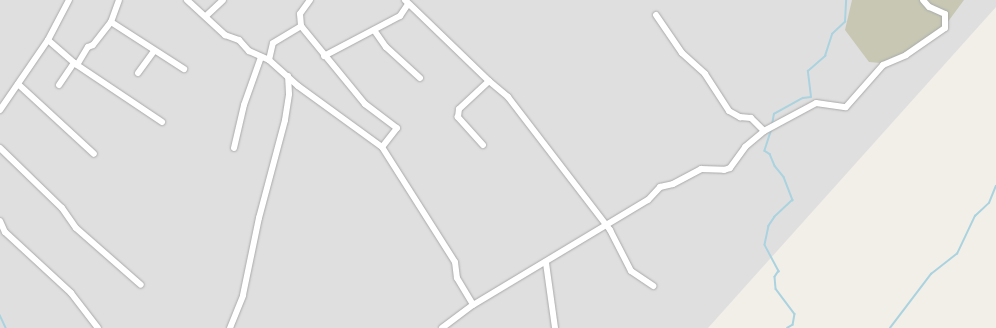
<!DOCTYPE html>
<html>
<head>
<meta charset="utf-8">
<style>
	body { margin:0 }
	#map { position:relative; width:996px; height:328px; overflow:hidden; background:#f2efe9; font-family:Lato,sans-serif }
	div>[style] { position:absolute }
	.residential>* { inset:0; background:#e0dfdf }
	.construction>* { inset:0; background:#c7c7b4 }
	.stream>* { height:1.5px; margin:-0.75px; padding:0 0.75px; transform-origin:0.75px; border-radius:0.75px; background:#aad3df }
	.roads { filter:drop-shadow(0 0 1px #a9a9a9) drop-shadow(0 0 1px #a9a9a9) }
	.street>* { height:6px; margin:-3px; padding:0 3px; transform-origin:3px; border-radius:3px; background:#fff }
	span { translate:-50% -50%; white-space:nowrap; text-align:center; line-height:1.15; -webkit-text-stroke:3px #fff; paint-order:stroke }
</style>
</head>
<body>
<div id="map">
	<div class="residential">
		<i style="clip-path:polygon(0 0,996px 0,996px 7px,708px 328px,0 328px)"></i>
	</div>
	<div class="construction">
		<i style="clip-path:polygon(852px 0,964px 0,944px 27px,916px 44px,911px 50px,880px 63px,869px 62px,845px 30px)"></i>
	</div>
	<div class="stream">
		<i style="left:772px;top:125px;width:11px;rotate:-80deg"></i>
		<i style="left:774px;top:114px;width:33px;rotate:-29deg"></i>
		<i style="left:803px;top:98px;width:8px;rotate:-7deg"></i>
		<i style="left:811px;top:97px;width:26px;rotate:-97deg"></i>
		<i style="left:808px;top:71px;width:23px;rotate:-41deg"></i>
		<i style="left:825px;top:56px;width:23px;rotate:-72deg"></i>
		<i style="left:832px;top:34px;width:18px;rotate:-43deg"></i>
		<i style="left:845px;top:22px;width:22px;rotate:-87deg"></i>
		<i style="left:772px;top:129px;width:23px;rotate:108deg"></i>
		<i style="left:765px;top:151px;width:6px;rotate:31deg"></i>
		<i style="left:770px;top:154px;width:13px;rotate:67deg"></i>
		<i style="left:775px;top:166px;width:14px;rotate:51deg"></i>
		<i style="left:784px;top:177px;width:25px;rotate:69deg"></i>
		<i style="left:793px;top:200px;width:25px;rotate:137deg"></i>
		<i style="left:775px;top:217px;width:11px;rotate:124deg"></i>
		<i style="left:769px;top:226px;width:19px;rotate:102deg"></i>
		<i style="left:765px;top:245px;width:30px;rotate:62deg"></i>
		<i style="left:779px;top:271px;width:7px;rotate:124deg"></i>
		<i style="left:775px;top:277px;width:12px;rotate:85deg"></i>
		<i style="left:776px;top:289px;width:31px;rotate:53deg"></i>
		<i style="left:795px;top:314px;width:11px;rotate:100deg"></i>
		<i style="left:793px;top:325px;width:6px;rotate:149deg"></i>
		<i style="left:0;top:315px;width:14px;rotate:65deg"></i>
		<i style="left:890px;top:328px;width:68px;rotate:-52.8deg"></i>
		<i style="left:931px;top:274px;width:33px;rotate:-38deg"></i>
		<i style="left:957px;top:254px;width:42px;rotate:-64.7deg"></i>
		<i style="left:975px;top:216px;width:19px;rotate:-43deg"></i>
		<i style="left:989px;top:203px;width:18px;rotate:-68deg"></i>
	</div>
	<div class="roads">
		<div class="street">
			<i style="left:187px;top:0;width:52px;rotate:42.6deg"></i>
			<i style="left:225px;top:35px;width:15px;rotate:20deg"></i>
			<i style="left:239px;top:40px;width:15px;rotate:48deg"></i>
			<i style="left:249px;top:51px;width:22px;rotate:24deg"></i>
			<i style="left:269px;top:60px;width:39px;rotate:42deg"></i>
			<i style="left:298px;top:86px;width:104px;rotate:36deg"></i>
			<i style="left:382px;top:147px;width:136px;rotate:57.6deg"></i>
			<i style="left:455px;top:262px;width:16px;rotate:83deg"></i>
			<i style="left:457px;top:278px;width:31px;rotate:59deg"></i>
			<i style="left:310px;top:0;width:17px;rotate:126deg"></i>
			<i style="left:300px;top:14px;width:12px;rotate:85deg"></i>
			<i style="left:301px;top:26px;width:101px;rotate:50.6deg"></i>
			<i style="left:365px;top:104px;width:40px;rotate:37deg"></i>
			<i style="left:397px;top:128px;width:24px;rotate:128deg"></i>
			<i style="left:405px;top:0;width:117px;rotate:44deg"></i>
			<i style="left:489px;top:81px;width:25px;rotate:40deg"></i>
			<i style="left:508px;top:97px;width:168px;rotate:52.5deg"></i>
			<i style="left:610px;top:230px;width:46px;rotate:62.9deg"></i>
			<i style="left:631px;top:271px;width:27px;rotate:34deg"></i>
			<i style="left:656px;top:15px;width:46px;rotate:55.6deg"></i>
			<i style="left:682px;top:53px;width:31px;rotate:42deg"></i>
			<i style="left:705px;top:74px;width:44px;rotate:57deg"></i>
			<i style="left:729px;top:111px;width:13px;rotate:29deg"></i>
			<i style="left:740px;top:117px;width:11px;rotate:5deg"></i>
			<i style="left:751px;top:118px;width:18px;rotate:45deg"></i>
			<i style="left:206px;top:16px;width:23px;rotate:-43deg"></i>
			<i style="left:111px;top:22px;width:87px;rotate:32.8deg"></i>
			<i style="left:374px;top:30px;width:21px;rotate:55deg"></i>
			<i style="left:386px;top:47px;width:46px;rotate:42.4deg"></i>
			<i style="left:48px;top:40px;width:35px;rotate:41deg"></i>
			<i style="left:74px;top:63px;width:106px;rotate:33.8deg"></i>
			<i style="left:324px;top:56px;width:86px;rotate:-27.8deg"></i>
			<i style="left:400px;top:16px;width:14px;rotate:-56deg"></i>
			<i style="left:269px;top:60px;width:17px;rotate:-77deg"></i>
			<i style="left:273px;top:43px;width:33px;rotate:-31deg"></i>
			<i style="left:77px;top:65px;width:21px;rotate:-59deg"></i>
			<i style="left:88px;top:47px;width:5px;rotate:-22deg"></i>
			<i style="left:93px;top:45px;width:29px;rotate:-52deg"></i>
			<i style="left:111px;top:22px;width:23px;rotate:-70deg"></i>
			<i style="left:138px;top:73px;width:27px;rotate:-54deg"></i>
			<i style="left:18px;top:84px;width:103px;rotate:42.6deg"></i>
			<i style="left:59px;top:85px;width:27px;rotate:-56deg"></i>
			<i style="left:0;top:110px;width:85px;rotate:-55.6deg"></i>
			<i style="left:48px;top:40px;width:45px;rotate:-62.3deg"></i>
			<i style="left:483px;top:145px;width:38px;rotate:-132deg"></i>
			<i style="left:458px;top:117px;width:8px;rotate:-83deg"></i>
			<i style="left:459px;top:109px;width:41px;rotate:-43deg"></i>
			<i style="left:0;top:148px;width:86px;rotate:44.1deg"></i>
			<i style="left:62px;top:208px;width:24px;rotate:55deg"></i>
			<i style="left:76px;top:228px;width:86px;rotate:41.2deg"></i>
			<i style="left:234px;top:148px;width:44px;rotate:-76.9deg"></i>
			<i style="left:244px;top:105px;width:51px;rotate:-70.5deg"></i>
			<i style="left:0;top:221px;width:12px;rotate:66deg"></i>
			<i style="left:5px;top:232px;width:90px;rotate:42.7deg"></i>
			<i style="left:71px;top:293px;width:44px;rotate:52.4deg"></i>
			<i style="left:546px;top:263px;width:66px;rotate:82.1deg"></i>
			<i style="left:230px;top:328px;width:35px;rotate:-68deg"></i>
			<i style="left:243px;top:295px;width:79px;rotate:-78.3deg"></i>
			<i style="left:259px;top:218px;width:101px;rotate:-75.1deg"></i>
			<i style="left:285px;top:120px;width:26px;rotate:-81deg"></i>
			<i style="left:289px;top:94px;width:18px;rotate:-93deg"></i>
			<i style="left:442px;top:328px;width:39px;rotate:-37deg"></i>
			<i style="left:473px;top:305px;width:204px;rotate:-31deg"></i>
			<i style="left:648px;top:200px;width:18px;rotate:-47deg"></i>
			<i style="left:660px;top:187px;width:13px;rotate:-13deg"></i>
			<i style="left:673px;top:184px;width:32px;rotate:-28deg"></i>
			<i style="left:701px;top:169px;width:23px;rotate:2deg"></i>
			<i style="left:724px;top:170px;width:6px;rotate:-18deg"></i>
			<i style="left:730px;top:168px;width:26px;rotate:-54deg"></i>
			<i style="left:745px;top:147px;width:25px;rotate:-40deg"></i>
			<i style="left:764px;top:131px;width:59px;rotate:-28.3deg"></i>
			<i style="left:816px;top:103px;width:30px;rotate:8deg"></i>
			<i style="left:846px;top:107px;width:56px;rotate:-48.6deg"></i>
			<i style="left:883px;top:65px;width:25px;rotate:-23deg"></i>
			<i style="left:906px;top:55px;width:47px;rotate:-34.7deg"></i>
			<i style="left:945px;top:28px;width:14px;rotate:-90deg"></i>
			<i style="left:945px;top:14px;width:17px;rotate:-156deg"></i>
			<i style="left:929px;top:7px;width:9px;rotate:-131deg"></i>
		</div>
	</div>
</div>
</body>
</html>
